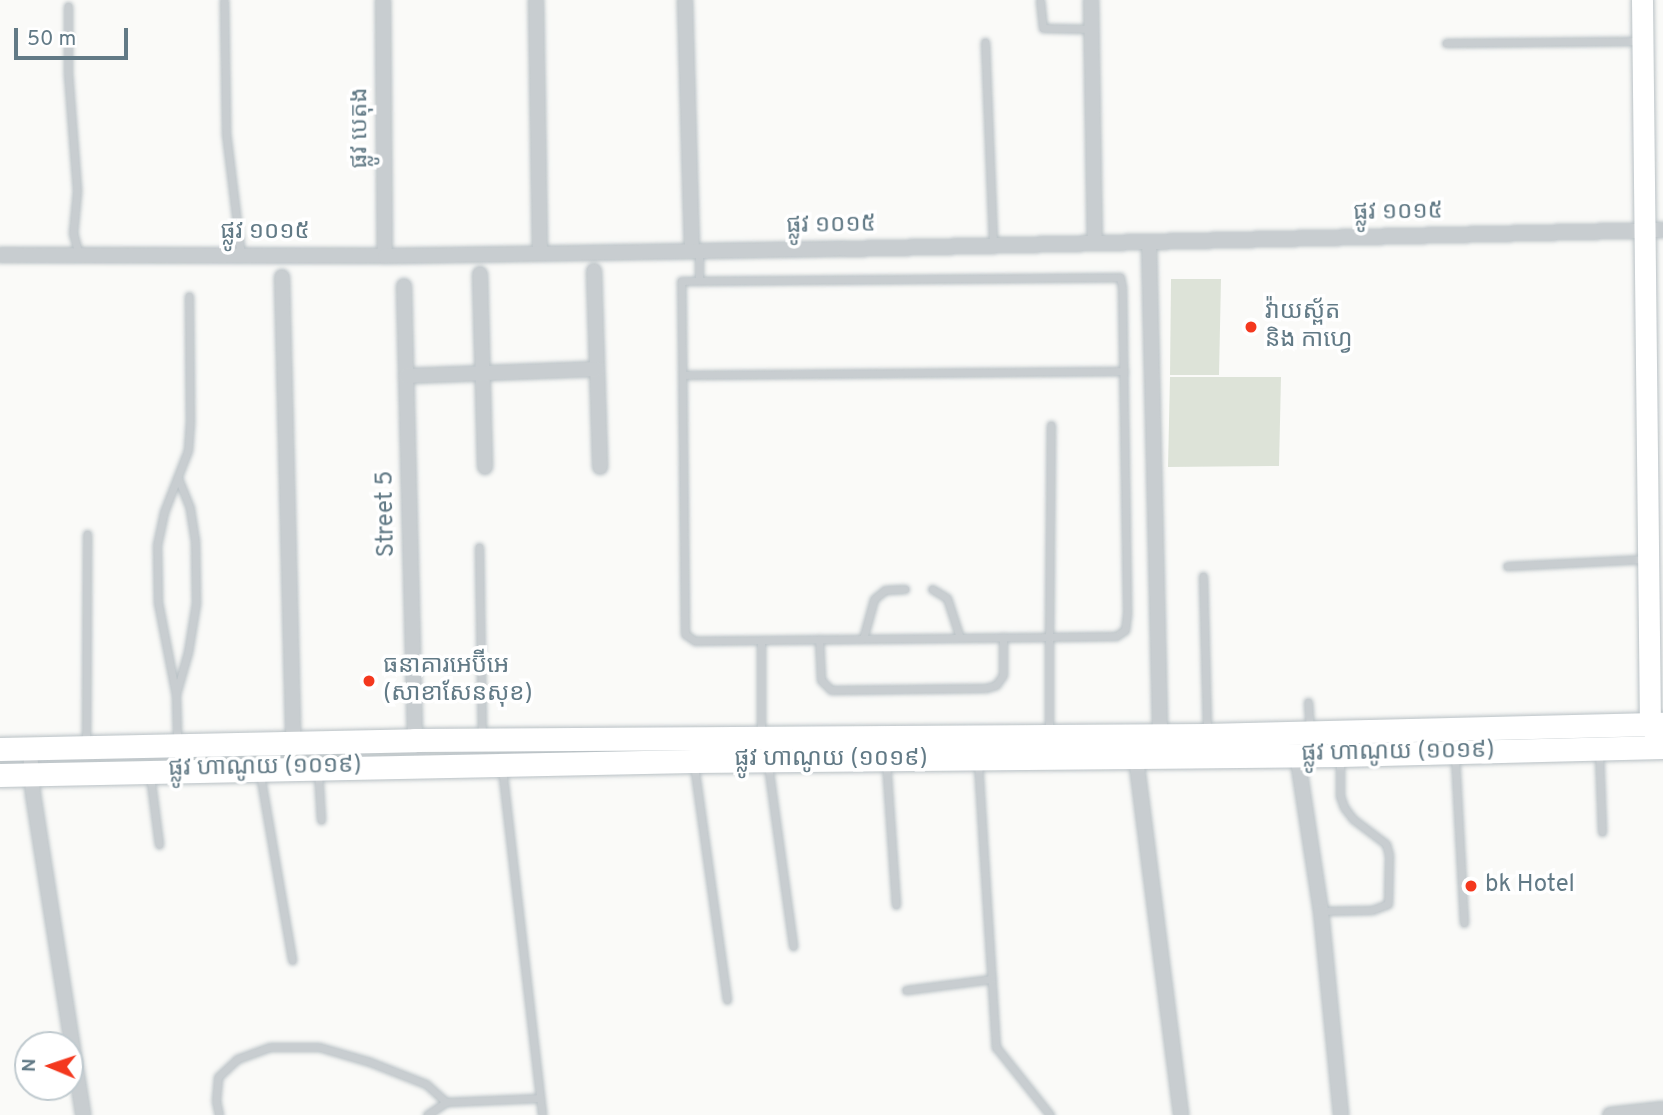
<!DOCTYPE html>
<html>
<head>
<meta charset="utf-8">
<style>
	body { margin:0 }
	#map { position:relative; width:1663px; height:1115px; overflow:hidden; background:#fafaf8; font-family:Overpass,"Noto Sans Khmer",sans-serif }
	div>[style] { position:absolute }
	.green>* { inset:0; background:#dde3d8 }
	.roads { filter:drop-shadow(0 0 2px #b9c1c5) drop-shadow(0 0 2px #b9c1c5) }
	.service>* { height:7px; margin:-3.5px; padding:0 3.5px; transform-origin:3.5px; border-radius:3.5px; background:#c8cdd0 }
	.minor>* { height:14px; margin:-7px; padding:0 7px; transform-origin:7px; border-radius:7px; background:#c8cdd0 }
	.secondary>* { height:21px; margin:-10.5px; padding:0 10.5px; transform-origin:10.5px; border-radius:10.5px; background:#fff }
	.primary>* { height:23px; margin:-11.5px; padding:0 11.5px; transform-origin:11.5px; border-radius:11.5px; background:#fff }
	.dots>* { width:19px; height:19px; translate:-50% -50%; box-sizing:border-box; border:4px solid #fff; border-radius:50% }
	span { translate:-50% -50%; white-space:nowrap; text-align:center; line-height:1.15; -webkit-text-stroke:7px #fff; paint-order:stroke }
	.street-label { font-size:24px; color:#627a86 }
	.poi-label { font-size:24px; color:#627a86 }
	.left { translate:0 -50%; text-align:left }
	.north { position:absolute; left:14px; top:1031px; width:70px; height:70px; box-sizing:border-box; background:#fff; border:2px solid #c0cacf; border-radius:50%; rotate:272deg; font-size:19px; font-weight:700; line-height:28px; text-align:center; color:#627a86 }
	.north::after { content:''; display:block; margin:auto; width:24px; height:32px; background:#f4381e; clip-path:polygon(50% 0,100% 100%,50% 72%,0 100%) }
	.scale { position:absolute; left:14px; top:28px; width:114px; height:32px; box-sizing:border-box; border:4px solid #627a86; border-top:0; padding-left:9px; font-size:21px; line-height:24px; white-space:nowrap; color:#627a86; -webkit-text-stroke:5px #fff; paint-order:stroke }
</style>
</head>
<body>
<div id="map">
	<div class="green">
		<i style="clip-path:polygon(1171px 279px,1221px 279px,1219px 375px,1170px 375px)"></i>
		<i style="clip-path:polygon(1170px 377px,1281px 377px,1279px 466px,1168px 467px)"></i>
	</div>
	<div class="roads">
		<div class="service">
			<i style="left:224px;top:0;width:133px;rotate:89.1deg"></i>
			<i style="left:226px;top:133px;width:123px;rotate:83deg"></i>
			<i style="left:1040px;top:0;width:28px;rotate:84deg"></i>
			<i style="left:1043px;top:28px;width:48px;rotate:1.2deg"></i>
			<i style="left:68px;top:6px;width:67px;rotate:90deg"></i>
			<i style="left:68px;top:73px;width:118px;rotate:85.6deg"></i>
			<i style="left:77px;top:191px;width:42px;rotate:95.4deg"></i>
			<i style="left:73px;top:233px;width:23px;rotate:75deg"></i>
			<i style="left:985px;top:42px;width:203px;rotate:87.7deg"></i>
			<i style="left:1446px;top:43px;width:192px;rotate:-0.6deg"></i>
			<i style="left:699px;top:250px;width:31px;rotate:90deg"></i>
			<i style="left:683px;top:375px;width:441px;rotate:-0.5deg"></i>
			<i style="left:479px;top:547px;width:188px;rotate:89.1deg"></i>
			<i style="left:1507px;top:566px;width:140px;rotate:-2.9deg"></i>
			<i style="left:1203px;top:576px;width:155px;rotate:88.5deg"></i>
			<i style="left:932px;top:589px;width:17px;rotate:31deg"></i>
			<i style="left:947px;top:598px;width:42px;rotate:72deg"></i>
			<i style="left:819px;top:639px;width:41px;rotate:87.2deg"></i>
			<i style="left:821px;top:680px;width:14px;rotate:45deg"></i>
			<i style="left:831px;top:690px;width:155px;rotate:-0.7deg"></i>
			<i style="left:986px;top:688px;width:10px;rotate:-17deg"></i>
			<i style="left:996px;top:685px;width:12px;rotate:-55deg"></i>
			<i style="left:1003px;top:675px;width:38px;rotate:-90deg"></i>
			<i style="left:863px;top:639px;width:41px;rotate:-74.6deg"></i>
			<i style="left:874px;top:599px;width:14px;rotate:-39deg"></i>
			<i style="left:885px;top:590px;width:20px;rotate:-3deg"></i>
			<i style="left:761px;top:640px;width:94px;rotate:90deg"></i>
			<i style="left:176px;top:694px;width:44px;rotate:-74.1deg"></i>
			<i style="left:188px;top:652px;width:50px;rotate:-80.7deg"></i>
			<i style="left:196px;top:603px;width:62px;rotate:-90.9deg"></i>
			<i style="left:195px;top:541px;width:33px;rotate:-99deg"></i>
			<i style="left:190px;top:508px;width:31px;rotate:-112deg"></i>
			<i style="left:1308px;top:702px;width:26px;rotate:86deg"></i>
			<i style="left:1049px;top:732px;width:95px;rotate:-90deg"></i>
			<i style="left:1049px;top:637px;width:354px;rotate:179.4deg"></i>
			<i style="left:695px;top:641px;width:12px;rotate:-145deg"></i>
			<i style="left:685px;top:634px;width:353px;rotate:-90.6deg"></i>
			<i style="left:681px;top:281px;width:439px;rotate:-0.5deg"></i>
			<i style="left:1120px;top:277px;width:10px;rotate:79deg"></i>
			<i style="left:1122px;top:287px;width:327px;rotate:89.1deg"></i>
			<i style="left:1127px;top:614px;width:16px;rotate:97deg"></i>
			<i style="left:1125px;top:630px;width:11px;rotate:146deg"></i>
			<i style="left:1116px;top:636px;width:67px;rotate:179.1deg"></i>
			<i style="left:1049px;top:637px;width:212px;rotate:-89.5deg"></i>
			<i style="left:86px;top:743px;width:209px;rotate:-89.7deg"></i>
			<i style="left:1599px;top:753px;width:79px;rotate:87.8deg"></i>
			<i style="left:1455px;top:757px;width:166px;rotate:86.9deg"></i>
			<i style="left:886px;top:762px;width:143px;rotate:86deg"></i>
			<i style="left:978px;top:763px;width:285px;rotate:86.4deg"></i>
			<i style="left:996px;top:1047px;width:87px;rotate:51.5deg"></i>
			<i style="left:694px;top:765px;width:237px;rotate:82deg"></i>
			<i style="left:768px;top:765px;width:183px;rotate:82.1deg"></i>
			<i style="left:178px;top:768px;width:73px;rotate:-91.6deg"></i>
			<i style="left:176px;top:695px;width:95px;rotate:-101deg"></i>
			<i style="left:158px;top:602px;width:57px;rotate:-91deg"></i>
			<i style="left:157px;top:545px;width:34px;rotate:-78deg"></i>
			<i style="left:164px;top:512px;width:66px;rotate:-68.8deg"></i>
			<i style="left:188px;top:450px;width:27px;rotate:-86deg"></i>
			<i style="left:190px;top:423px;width:127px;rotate:-90.5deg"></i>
			<i style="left:502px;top:768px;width:349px;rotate:83.4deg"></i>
			<i style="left:318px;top:771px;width:49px;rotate:86.5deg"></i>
			<i style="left:260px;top:774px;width:189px;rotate:80.2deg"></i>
			<i style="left:150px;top:775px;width:70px;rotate:82.6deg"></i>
			<i style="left:1321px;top:911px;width:51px;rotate:-1.1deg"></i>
			<i style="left:1372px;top:910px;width:17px;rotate:-21deg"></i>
			<i style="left:1388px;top:904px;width:49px;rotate:-88.8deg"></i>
			<i style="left:1389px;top:855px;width:11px;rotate:-105deg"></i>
			<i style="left:1386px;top:844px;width:41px;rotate:-142.9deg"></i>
			<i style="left:1353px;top:819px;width:15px;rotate:-127deg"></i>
			<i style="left:1344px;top:807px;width:12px;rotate:-110deg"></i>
			<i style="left:1340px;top:796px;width:37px;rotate:-90deg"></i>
			<i style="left:906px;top:990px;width:86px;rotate:-7.4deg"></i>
			<i style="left:219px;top:1115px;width:14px;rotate:-102deg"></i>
			<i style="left:216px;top:1101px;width:24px;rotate:-85deg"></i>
			<i style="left:218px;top:1077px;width:26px;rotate:-43deg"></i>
			<i style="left:237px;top:1059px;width:35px;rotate:-20deg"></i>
			<i style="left:270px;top:1047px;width:49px"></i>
			<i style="left:319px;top:1047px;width:53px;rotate:16.4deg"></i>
			<i style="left:370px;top:1062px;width:60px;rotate:21.4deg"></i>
			<i style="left:426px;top:1084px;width:27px;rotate:42deg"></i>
			<i style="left:427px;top:1115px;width:23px;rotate:-34deg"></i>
			<i style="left:446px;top:1102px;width:94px;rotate:-2.4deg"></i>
		</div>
		<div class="minor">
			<i style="left:383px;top:0;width:256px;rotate:89.6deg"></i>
			<i style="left:536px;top:0;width:253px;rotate:89.1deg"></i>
			<i style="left:685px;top:0;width:250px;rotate:88.4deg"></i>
			<i style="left:1091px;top:0;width:243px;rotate:89.1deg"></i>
			<i style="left:1149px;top:242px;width:493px;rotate:88.7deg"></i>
			<i style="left:0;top:255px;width:385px;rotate:0.1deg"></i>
			<i style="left:385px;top:256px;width:460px;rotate:-0.9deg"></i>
			<i style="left:845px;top:249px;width:818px;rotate:-1.33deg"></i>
			<i style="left:594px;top:271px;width:196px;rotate:88.2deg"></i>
			<i style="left:480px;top:274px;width:193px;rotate:88.5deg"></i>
			<i style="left:282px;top:277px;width:464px;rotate:88.6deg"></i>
			<i style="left:404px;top:286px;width:454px;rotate:88.6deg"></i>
			<i style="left:406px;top:376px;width:191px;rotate:-2.1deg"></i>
			<i style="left:30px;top:748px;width:46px;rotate:86.3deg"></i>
			<i style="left:33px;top:794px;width:325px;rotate:81.1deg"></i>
			<i style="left:1296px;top:748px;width:165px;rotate:81.3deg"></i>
			<i style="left:1321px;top:911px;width:205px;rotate:84.4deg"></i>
			<i style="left:1136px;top:758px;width:360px;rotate:82.8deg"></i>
			<i style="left:1610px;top:1115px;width:53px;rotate:-6.5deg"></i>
		</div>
		<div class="secondary">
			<i style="left:1642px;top:0;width:725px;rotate:89.37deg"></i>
			<i style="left:1650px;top:725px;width:15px;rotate:58deg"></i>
		</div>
		<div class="primary">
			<i style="left:0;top:749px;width:415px;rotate:-1.2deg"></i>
			<i style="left:415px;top:740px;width:792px;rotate:-0.36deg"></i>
			<i style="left:1207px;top:735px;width:456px;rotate:-1.4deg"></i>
			<i style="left:0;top:775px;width:693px;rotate:-1.16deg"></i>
			<i style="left:693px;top:761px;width:647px;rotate:-0.53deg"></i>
			<i style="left:1340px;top:755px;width:323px;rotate:-1.4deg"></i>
		</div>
	</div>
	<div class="dots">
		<i style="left:1251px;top:327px;background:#f4381e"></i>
		<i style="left:369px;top:681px;background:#f4381e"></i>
		<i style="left:1471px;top:886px;background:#f4381e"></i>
	</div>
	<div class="street-label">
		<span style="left:361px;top:128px;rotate:-90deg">ផ្លូវ បេតុង</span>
		<span style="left:1398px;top:213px;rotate:-1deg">ផ្លូវ ១០១៥</span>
		<span style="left:831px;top:226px;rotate:-1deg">ផ្លូវ ១០១៥</span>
		<span style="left:265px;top:233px">ផ្លូវ ១០១៥</span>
		<span style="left:387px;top:514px;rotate:-91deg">Street 5</span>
		<span style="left:1398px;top:753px;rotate:-1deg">ផ្លូវ ហាណូយ (១០១៩)</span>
		<span style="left:831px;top:760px">ផ្លូវ ហាណូយ (១០១៩)</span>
		<span style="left:265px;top:768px;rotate:-1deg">ផ្លូវ ហាណូយ (១០១៩)</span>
	</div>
	<div class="poi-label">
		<span class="left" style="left:1265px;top:327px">វ៉ាយស្ព័ត<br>និង កាហ្វេ</span>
		<span class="left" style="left:383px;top:681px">ធនាគារអេប៊ីអេ<br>(សាខាសែនសុខ)</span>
		<span class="left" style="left:1485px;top:886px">bk Hotel</span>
	</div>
	<div class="north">N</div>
	<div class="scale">50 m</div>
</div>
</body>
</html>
